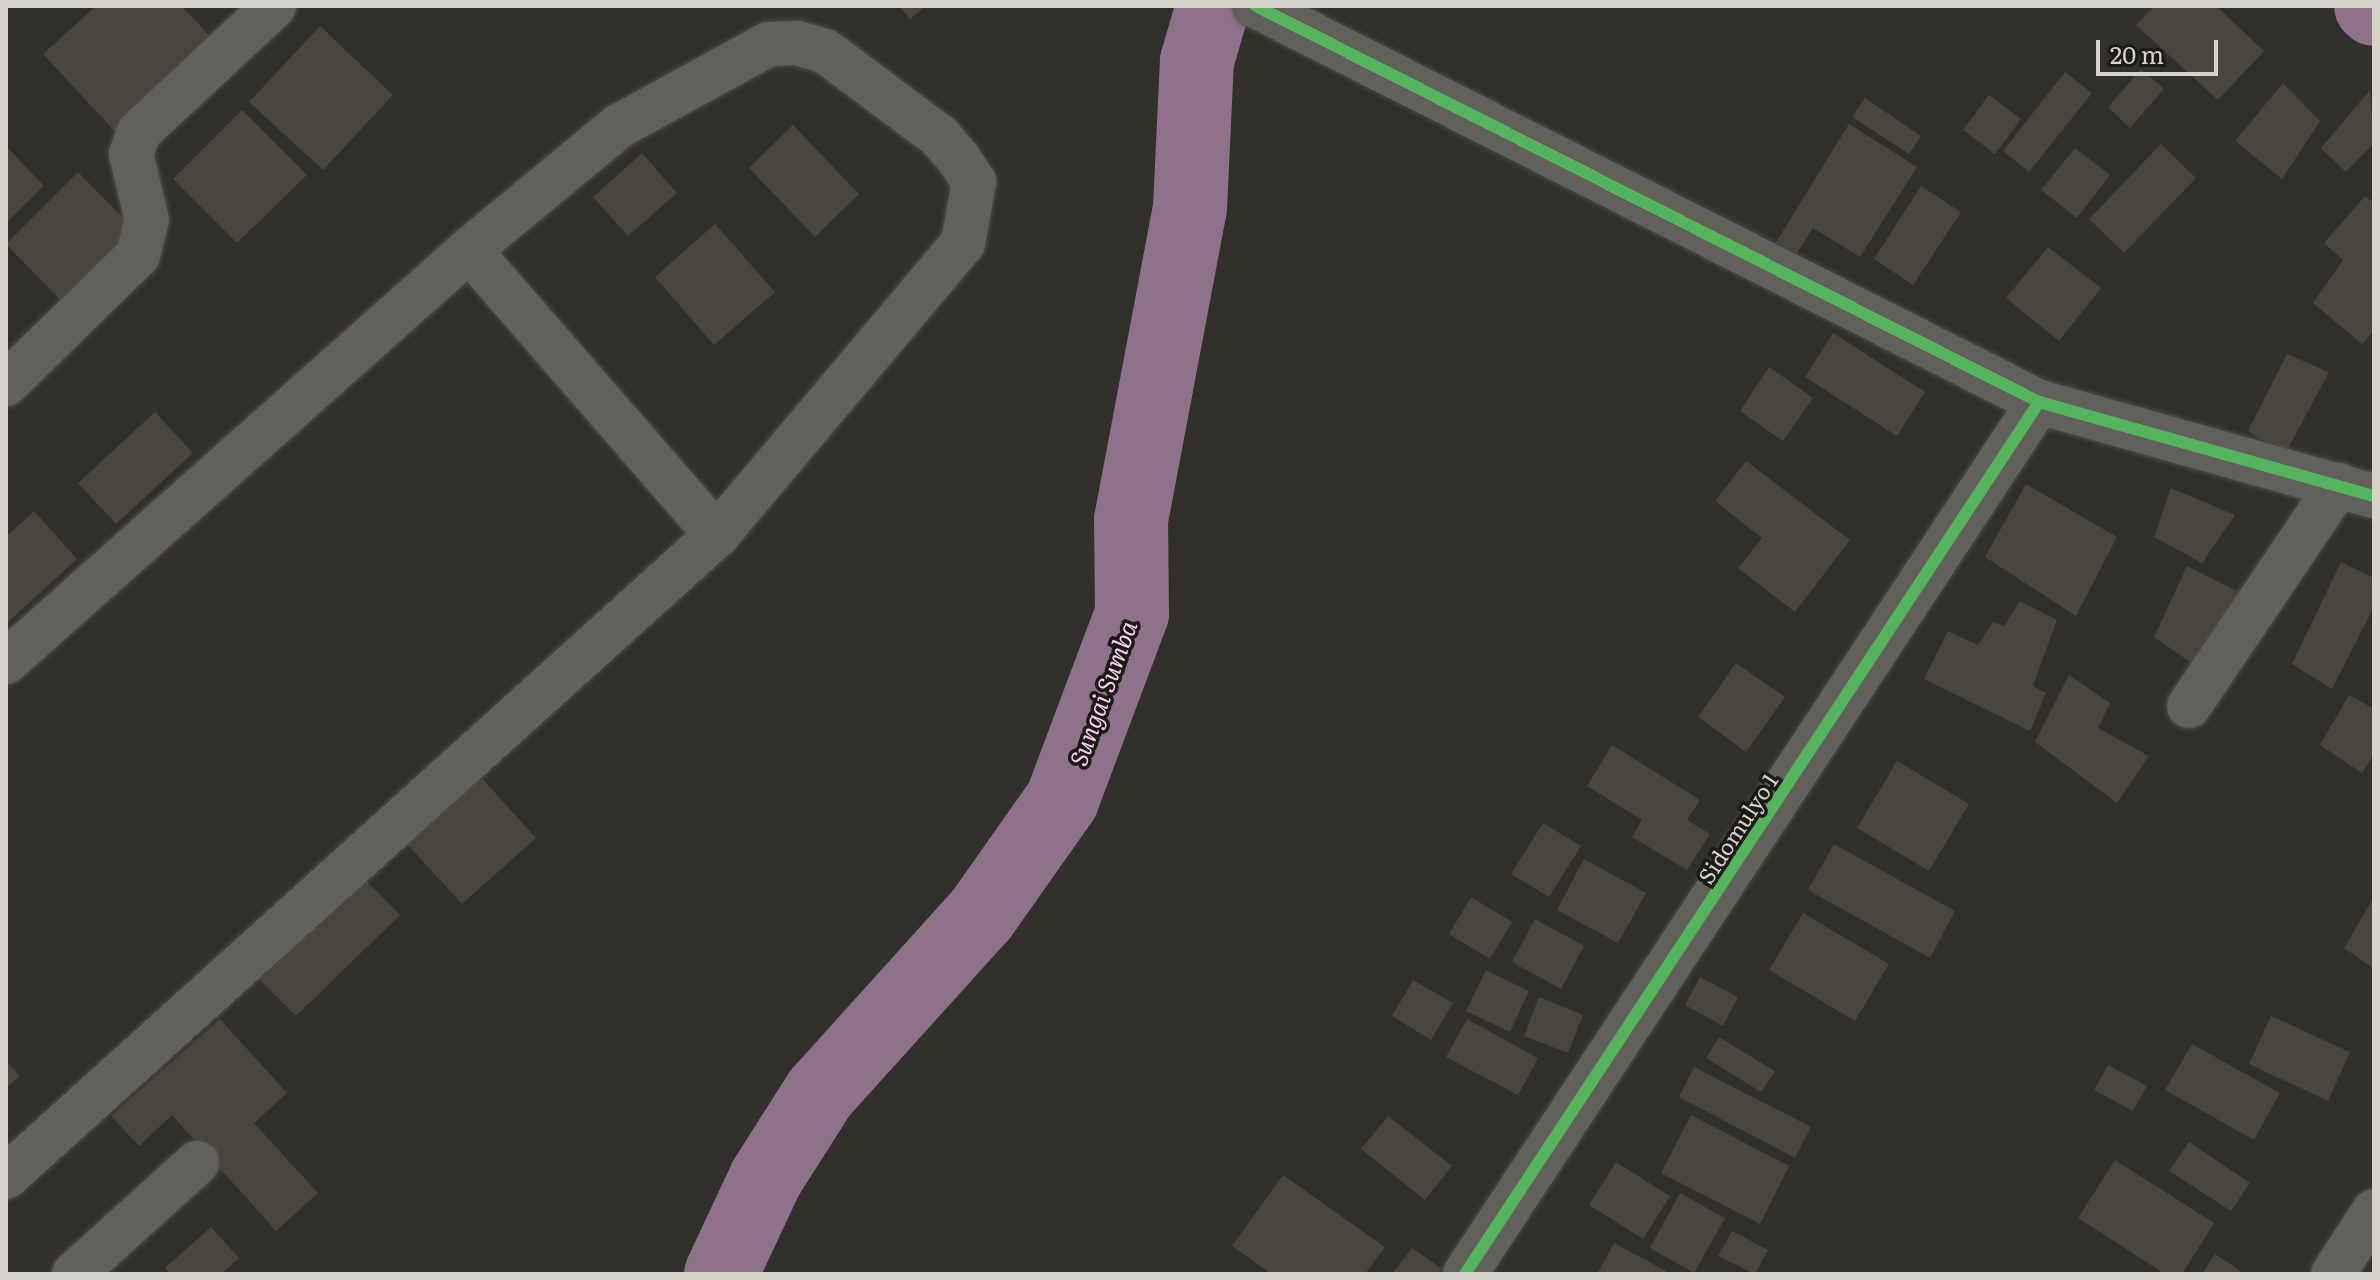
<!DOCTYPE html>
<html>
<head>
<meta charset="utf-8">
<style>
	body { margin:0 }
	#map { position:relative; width:2380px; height:1280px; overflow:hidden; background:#32302a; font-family:Literata,serif }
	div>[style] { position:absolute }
	.river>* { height:74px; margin:-37px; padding:0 37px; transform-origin:37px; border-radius:37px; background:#8d7289 }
	.building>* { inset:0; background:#47453c }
	.roads { filter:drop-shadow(0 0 2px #4f4d48) drop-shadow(0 0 2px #4f4d48) }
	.minor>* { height:44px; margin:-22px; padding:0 22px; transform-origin:22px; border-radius:22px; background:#62605b }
	.cycleway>* { height:12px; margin:-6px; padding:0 6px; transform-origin:6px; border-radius:6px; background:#56b35d }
	span { translate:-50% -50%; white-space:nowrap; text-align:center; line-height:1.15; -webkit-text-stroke:7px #1b1a15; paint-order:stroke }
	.street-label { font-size:22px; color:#d5d3cc }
	.water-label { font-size:24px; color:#f9cff3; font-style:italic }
	.frame { position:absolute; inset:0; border:8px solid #d5d3cc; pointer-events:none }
	.scale { position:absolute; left:2096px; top:40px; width:122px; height:36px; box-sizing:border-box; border:4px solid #d5d3cc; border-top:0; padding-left:10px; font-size:24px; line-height:28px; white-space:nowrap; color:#d5d3cc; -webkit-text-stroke:6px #1b1a15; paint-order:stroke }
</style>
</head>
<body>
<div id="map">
	<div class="river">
		<i style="left:2371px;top:6px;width:4px;rotate:45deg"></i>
		<i style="left:721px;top:1274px;width:106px;rotate:-64.9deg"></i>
		<i style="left:766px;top:1178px;width:101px;rotate:-57.6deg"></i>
		<i style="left:820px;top:1093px;width:240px;rotate:-47.9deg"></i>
		<i style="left:981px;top:915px;width:141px;rotate:-54.8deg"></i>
		<i style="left:1062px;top:800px;width:199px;rotate:-69.4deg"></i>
		<i style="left:1132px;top:614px;width:94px;rotate:-90.6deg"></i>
		<i style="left:1131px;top:520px;width:318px;rotate:-79.3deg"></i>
		<i style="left:1190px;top:208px;width:147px;rotate:-87.3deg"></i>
		<i style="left:1197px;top:61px;width:57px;rotate:-73.8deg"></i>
	</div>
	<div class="building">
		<i style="clip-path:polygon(96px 6px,182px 6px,217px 44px,119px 136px,43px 54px)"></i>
		<i style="clip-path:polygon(899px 6px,926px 6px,910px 19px)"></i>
		<i style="clip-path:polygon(2154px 6px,2216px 6px,2264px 51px,2218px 100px,2136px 25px)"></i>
		<i style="clip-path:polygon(320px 26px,393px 95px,323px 170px,249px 102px)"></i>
		<i style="clip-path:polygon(2141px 69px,2164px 89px,2130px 128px,2108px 107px)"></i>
		<i style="clip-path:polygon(2065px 72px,2092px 93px,2029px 172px,2003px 151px)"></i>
		<i style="clip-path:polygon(2283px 83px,2320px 121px,2282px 179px,2235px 141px)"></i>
		<i style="clip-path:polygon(2370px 90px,2374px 143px,2346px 172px,2321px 148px)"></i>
		<i style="clip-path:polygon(1989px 95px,2021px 119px,1995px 154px,1963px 130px)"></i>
		<i style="clip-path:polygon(1865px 98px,1921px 136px,1909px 154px,1852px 117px)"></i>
		<i style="clip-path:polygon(242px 110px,307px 175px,237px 243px,173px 179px)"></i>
		<i style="clip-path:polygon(1849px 124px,1917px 167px,1860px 257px,1813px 228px,1790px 264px,1770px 252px)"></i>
		<i style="clip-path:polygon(793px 125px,859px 194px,815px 237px,749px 168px)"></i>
		<i style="clip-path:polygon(2161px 144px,2196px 178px,2124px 253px,2089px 219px)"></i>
		<i style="clip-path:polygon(6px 146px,44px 186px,6px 223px)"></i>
		<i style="clip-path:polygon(2075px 148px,2110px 175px,2077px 218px,2041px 190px)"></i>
		<i style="clip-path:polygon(642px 153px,677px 193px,628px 236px,593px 197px)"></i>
		<i style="clip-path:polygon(78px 172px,136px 231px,64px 304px,6px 244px)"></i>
		<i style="clip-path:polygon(1921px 186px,1961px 212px,1913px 285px,1874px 259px)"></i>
		<i style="clip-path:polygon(2365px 196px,2374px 203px,2374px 331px,2362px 344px,2313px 303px,2343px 260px,2324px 243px)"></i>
		<i style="clip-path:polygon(715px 224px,775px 292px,714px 345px,655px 277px)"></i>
		<i style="clip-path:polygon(2048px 247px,2101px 288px,2059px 341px,2006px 298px)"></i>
		<i style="clip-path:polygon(1833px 333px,1925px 392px,1897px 436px,1805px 377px)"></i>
		<i style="clip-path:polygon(2287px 354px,2329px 372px,2285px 454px,2248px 431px)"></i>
		<i style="clip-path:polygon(1769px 367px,1813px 398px,1783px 441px,1740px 411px)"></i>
		<i style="clip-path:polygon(155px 412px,193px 453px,116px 524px,78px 483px)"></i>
		<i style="clip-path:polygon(1746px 461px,1850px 540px,1795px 612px,1738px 568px,1762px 538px,1715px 501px)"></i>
		<i style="clip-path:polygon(2026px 484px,2117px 537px,2076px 616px,1985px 557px)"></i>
		<i style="clip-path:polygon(2171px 488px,2235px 515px,2202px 563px,2154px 537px)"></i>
		<i style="clip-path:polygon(34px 511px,77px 559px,6px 624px,6px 537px)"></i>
		<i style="clip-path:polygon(2341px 562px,2374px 578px,2374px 607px,2332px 689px,2292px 664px)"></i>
		<i style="clip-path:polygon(2187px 566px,2243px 594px,2202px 670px,2154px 637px)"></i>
		<i style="clip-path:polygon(2020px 601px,2057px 620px,2033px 686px,2046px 693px,2030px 731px,1924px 679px,1948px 631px,1978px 645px,1993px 622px,2004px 626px)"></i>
		<i style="clip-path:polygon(1736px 663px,1785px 697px,1746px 752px,1698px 717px)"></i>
		<i style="clip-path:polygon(2069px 675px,2110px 703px,2098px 728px,2149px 756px,2117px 803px,2035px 742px)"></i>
		<i style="clip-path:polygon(2349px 695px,2374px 709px,2374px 754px,2362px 773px,2320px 745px)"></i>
		<i style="clip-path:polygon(1612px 745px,1700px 800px,1687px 820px,1710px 834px,1687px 870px,1632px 837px,1642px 820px,1587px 786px)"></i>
		<i style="clip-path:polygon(1897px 761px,1969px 804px,1929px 871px,1857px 828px)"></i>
		<i style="clip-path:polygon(480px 776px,536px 838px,462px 904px,406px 843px)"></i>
		<i style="clip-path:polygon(1543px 823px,1581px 846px,1549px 897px,1511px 874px)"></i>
		<i style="clip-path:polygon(1834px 844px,1955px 911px,1930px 958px,1808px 890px)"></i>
		<i style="clip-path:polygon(1584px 859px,1646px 893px,1618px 943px,1557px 910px)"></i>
		<i style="clip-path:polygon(363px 877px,400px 915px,296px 1016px,259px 979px)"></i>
		<i style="clip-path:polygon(1471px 897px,1512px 922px,1490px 959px,1449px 934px)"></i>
		<i style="clip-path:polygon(2374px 897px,2374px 969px,2344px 948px)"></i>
		<i style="clip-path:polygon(1803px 913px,1889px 964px,1855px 1021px,1769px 970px)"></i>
		<i style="clip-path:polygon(1535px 919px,1584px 946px,1561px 989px,1512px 962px)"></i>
		<i style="clip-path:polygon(1486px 970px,1529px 991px,1510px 1032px,1466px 1011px)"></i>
		<i style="clip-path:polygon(1700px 977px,1738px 997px,1723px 1026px,1685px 1005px)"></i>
		<i style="clip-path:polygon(1413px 980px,1453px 1003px,1431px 1040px,1392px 1016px)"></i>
		<i style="clip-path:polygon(1539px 997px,1583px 1015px,1568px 1053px,1524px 1036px)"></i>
		<i style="clip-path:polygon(2271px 1016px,2350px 1052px,2328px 1101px,2249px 1064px)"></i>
		<i style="clip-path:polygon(220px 1019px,287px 1093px,254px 1123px,318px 1193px,276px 1231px,172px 1115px,139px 1146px,111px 1116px)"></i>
		<i style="clip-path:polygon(1467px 1019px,1538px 1058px,1518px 1095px,1446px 1057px)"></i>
		<i style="clip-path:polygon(1719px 1037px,1775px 1071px,1761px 1092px,1706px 1058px)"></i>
		<i style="clip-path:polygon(2192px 1044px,2280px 1093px,2254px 1140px,2165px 1090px)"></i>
		<i style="clip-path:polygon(6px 1061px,20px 1076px,6px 1088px)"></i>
		<i style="clip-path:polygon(2108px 1065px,2147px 1086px,2133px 1111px,2094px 1090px)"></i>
		<i style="clip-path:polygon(1694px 1067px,1811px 1127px,1795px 1158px,1679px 1097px)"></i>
		<i style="clip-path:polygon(1691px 1115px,1789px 1166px,1760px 1224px,1661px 1173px)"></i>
		<i style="clip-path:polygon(1388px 1116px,1452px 1166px,1425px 1200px,1361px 1149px)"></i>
		<i style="clip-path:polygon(2189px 1142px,2250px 1183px,2231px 1211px,2169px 1171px)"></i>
		<i style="clip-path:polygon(2115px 1160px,2214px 1223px,2182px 1274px,2165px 1274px,2078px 1218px)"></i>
		<i style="clip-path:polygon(1616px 1162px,1670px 1196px,1643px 1239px,1589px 1205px)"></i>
		<i style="clip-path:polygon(1283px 1175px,1385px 1247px,1365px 1274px,1271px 1274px,1232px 1246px)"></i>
		<i style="clip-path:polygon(1680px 1193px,1725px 1218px,1694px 1273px,1650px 1248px)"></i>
		<i style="clip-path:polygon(211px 1227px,239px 1258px,221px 1274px,170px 1274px,165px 1268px)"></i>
		<i style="clip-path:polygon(1732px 1231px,1768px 1250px,1755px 1274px,1718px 1256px)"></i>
		<i style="clip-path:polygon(1614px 1243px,1666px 1271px,1664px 1274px,1597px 1274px)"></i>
		<i style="clip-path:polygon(1412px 1248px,1442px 1269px,1438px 1274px,1392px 1274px)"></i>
		<i style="clip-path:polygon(2215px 1254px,2245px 1274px,2202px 1274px)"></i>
	</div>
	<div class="roads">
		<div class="minor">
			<i style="left:1256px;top:6px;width:877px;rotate:26.83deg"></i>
			<i style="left:2039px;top:402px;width:348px;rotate:15.7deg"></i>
			<i style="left:469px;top:250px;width:195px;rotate:-39.6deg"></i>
			<i style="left:619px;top:126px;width:171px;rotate:-28.7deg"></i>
			<i style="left:769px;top:44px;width:28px;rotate:-2deg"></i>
			<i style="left:797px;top:43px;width:29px;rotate:16deg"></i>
			<i style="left:825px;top:51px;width:142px;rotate:36.7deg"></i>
			<i style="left:939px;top:136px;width:29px;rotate:49deg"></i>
			<i style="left:958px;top:158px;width:29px;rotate:56deg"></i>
			<i style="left:974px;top:182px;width:62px;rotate:100.2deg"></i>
			<i style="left:963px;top:243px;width:382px;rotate:130.1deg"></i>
			<i style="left:6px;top:384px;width:185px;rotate:-44.3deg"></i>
			<i style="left:138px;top:255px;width:36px;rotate:-76deg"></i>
			<i style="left:147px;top:220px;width:68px;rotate:-103.6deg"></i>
			<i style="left:131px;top:154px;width:23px;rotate:-70deg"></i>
			<i style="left:139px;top:132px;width:185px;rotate:-43deg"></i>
			<i style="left:6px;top:662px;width:620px;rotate:-41.66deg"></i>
			<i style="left:469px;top:250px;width:378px;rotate:49deg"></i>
			<i style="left:717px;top:535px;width:958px;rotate:137.92deg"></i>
			<i style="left:2189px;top:706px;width:267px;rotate:-56deg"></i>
			<i style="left:74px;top:1274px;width:166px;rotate:-42.1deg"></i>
			<i style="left:1465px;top:1274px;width:1044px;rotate:-56.64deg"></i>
			<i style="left:2333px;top:1274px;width:75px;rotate:-56.9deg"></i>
		</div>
	</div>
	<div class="cycleway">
		<i style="left:1256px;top:6px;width:877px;rotate:26.83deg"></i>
		<i style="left:2039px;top:402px;width:348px;rotate:15.7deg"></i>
		<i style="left:1465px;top:1274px;width:1044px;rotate:-56.64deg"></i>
	</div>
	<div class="street-label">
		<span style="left:1737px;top:828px;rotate:-57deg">Sidomulyo 1</span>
	</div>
	<div class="water-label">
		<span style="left:1102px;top:693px;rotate:-70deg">Sungai Sumba</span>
	</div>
	<div class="frame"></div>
	<div class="scale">20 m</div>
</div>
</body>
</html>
